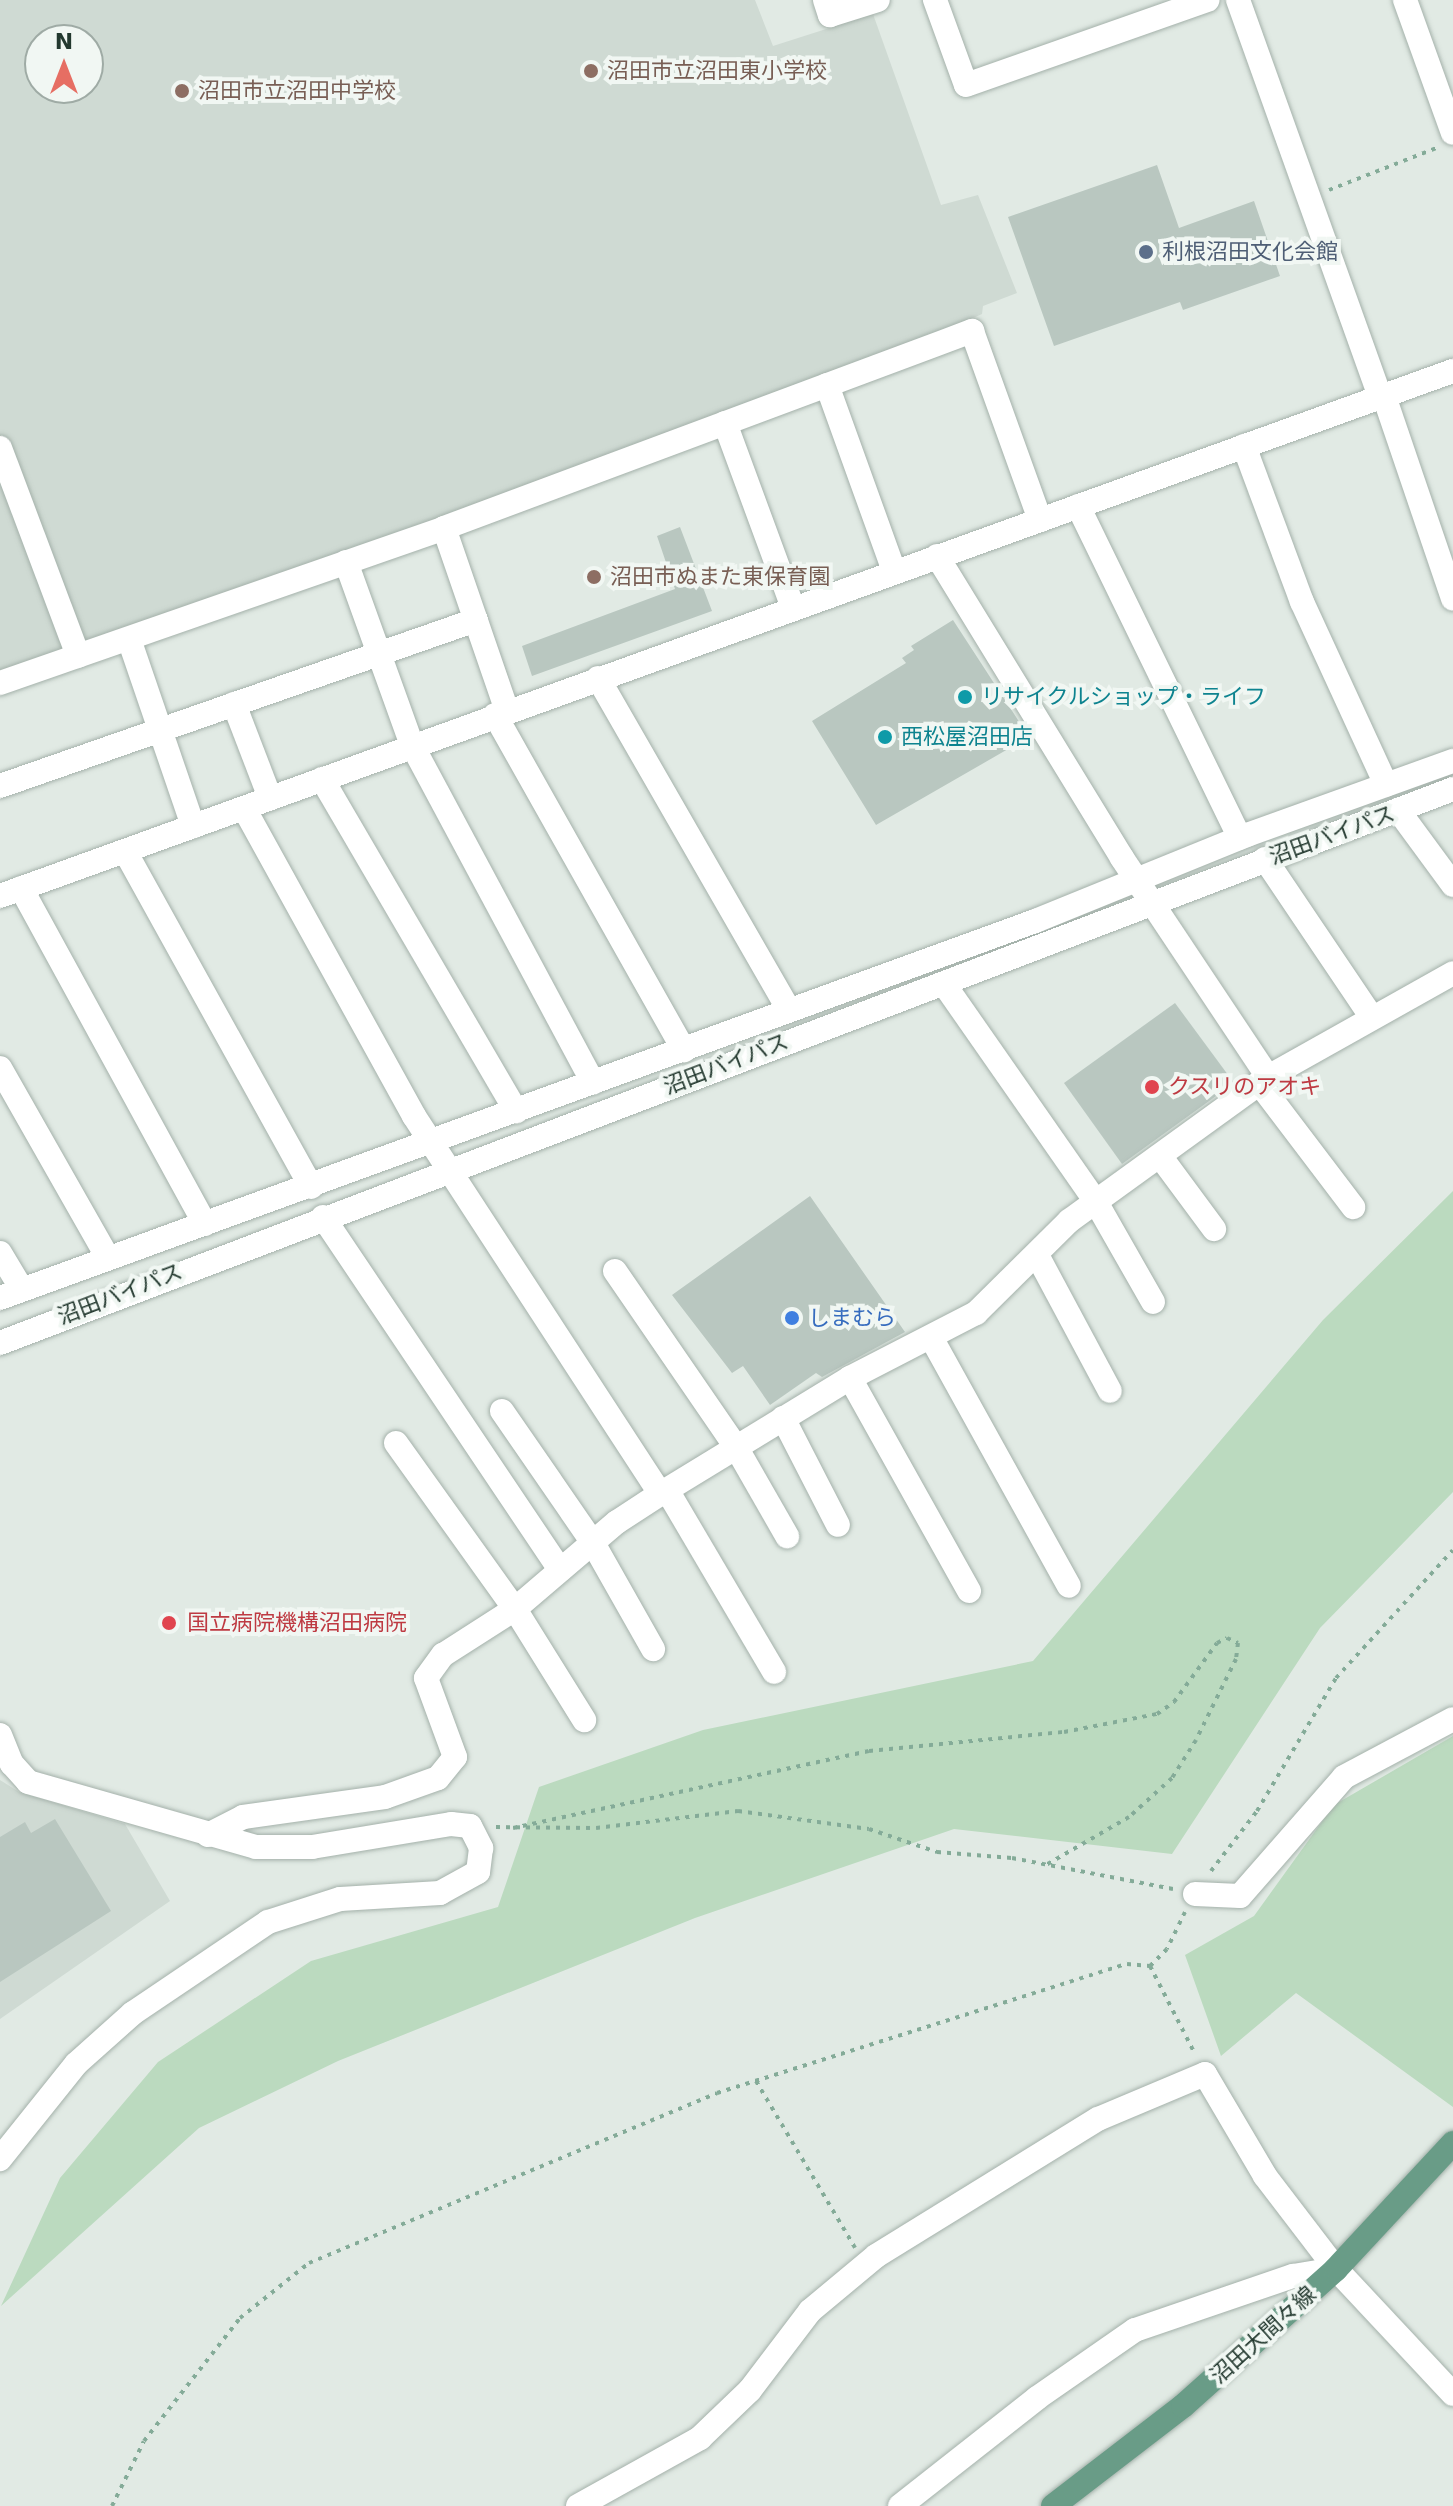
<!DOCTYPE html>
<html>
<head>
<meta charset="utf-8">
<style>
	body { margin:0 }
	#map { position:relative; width:1453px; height:2506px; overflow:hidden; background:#e1eae4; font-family:"DejaVu Sans","Noto Sans JP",sans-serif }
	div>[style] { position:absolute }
	.built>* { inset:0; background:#cfdad3 }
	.green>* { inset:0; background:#bbdabf }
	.building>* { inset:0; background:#b9c7c0 }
	.path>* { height:4px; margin-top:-2px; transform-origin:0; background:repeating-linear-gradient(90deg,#84ab98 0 4px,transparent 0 10px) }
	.roads { filter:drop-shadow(0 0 2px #a4b1aa) drop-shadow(0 0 2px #a4b1aa) }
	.minor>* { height:24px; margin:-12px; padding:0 12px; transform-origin:12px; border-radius:12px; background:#fff }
	.major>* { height:24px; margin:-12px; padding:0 12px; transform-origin:12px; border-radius:12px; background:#699c87 }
	.dots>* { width:22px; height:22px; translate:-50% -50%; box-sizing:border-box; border:4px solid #f1f7f3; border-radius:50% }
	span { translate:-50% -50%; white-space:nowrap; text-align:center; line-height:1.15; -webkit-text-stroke:8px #f1f7f3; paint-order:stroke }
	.education-label { font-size:22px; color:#785e54 }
	.left { translate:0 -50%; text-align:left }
	.service-label { font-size:22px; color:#4e5e75 }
	.culture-label { font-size:22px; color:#0d838f }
	.street-label { font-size:22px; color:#23392f }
	.health-label { font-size:22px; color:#be3a42 }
	.shop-label { font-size:22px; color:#366cbe }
	.north { position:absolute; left:24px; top:24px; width:80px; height:80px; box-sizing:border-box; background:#f1f7f3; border:2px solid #9faba5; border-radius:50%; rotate:0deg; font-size:22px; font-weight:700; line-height:32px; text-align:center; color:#23392f }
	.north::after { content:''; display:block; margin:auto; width:28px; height:36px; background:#e66e63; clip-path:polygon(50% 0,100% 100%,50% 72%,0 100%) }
</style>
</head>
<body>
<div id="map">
	<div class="built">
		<i style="clip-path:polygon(evenodd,0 0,755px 0,773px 46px,873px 14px,941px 205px,978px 195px,1017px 293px,983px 306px,982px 314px,946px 330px,544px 482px,0 673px,0 0,40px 40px,88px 40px,88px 88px,40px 88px,40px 40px)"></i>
		<i style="clip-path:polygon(0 1780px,19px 1792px,125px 1824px,170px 1901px,0 2019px)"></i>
	</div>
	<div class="green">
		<i style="clip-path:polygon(1453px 1191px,1453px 1492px,1320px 1628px,1172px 1854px,954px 1829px,695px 1918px,338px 2061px,199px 2128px,1px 2306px,60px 2178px,158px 2062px,311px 1961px,498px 1907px,539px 1787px,703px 1730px,1033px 1661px,1323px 1320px)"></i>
		<i style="clip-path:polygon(1453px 1736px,1453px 2107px,1296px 1993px,1221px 2056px,1185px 1955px,1254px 1916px,1334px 1805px)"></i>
	</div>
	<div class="building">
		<i style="clip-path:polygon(1157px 165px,1179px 228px,1254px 201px,1280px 276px,1183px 310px,1180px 302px,1054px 346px,1008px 217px)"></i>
		<i style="clip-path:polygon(680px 527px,712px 611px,532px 676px,522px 646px,675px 589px,657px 536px)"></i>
		<i style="clip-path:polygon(953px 620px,1029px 737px,876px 825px,812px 721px,906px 663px,902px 658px,914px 650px,911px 646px)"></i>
		<i style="clip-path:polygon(1175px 1003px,1234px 1083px,1122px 1164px,1064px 1083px)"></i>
		<i style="clip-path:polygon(810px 1196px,905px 1332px,822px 1377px,816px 1373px,770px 1405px,743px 1366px,732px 1373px,672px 1295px)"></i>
		<i style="clip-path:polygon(55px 1819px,111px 1911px,0 1982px,0 1837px,25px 1822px,31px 1833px)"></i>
	</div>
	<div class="path">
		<i style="left:1329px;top:190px;width:115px;rotate:-21.4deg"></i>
		<i style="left:496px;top:1827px;width:100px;rotate:0.6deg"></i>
		<i style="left:596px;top:1828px;width:143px;rotate:-6.8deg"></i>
		<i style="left:738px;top:1811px;width:132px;rotate:7.8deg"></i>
		<i style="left:869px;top:1829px;width:72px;rotate:18.7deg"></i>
		<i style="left:937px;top:1852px;width:75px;rotate:4.6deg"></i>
		<i style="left:1012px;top:1858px;width:164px;rotate:10.9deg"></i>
		<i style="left:513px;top:1828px;width:364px;rotate:-12.2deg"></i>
		<i style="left:869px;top:1751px;width:196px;rotate:-5.6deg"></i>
		<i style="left:1064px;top:1732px;width:95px;rotate:-11deg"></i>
		<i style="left:1157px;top:1714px;width:21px;rotate:-35deg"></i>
		<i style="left:1174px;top:1702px;width:73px;rotate:-53.9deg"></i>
		<i style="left:1217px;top:1643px;width:11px;rotate:-27deg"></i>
		<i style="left:1227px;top:1638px;width:12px;rotate:24deg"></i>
		<i style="left:1238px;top:1643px;width:16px;rotate:97deg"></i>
		<i style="left:1236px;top:1659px;width:90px;rotate:116.3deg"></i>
		<i style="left:1196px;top:1740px;width:45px;rotate:122.3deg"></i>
		<i style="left:1172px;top:1778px;width:58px;rotate:137.8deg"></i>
		<i style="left:1129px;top:1817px;width:96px;rotate:150deg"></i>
		<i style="left:1211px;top:1871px;width:76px;rotate:-52.5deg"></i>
		<i style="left:1257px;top:1811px;width:155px;rotate:-59.3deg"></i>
		<i style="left:1336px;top:1678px;width:173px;rotate:-47.6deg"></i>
		<i style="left:1185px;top:1912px;width:41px;rotate:115.9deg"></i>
		<i style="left:1167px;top:1949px;width:24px;rotate:135deg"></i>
		<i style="left:1150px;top:1966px;width:99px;rotate:62.9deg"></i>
		<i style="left:756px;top:2081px;width:194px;rotate:59.3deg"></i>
		<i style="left:112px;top:2506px;width:72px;rotate:-63.8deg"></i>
		<i style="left:144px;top:2441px;width:156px;rotate:-52deg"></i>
		<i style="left:240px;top:2318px;width:88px;rotate:-38.6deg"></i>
		<i style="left:309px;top:2263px;width:442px;rotate:-22.6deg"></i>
		<i style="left:717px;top:2093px;width:430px;rotate:-17.5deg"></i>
		<i style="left:1127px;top:1964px;width:23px;rotate:5deg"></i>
	</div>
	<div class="roads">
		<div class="minor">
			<i style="left:825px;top:0;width:16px;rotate:72deg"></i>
			<i style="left:830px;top:15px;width:50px;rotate:-17.4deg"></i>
			<i style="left:935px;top:0;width:90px;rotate:70deg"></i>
			<i style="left:966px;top:85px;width:256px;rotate:-19.4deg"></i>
			<i style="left:1238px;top:0;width:422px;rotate:70.3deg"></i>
			<i style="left:1405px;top:0;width:141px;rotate:70.2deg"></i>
			<i style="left:827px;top:385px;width:198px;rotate:70.2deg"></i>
			<i style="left:1384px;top:396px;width:214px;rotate:71.2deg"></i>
			<i style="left:725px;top:423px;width:197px;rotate:69.8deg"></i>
			<i style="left:1244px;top:446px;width:166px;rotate:69.6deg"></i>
			<i style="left:1302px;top:602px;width:201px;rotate:65.3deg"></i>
			<i style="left:0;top:448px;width:222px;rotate:69.4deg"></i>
			<i style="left:1078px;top:506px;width:369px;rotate:64deg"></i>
			<i style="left:444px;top:528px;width:194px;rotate:71deg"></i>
			<i style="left:937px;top:556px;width:354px;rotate:58.5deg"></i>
			<i style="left:1122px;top:858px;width:263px;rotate:56.3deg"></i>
			<i style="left:346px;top:562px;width:195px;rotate:70.2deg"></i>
			<i style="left:412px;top:745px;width:383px;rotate:61.8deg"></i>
			<i style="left:129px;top:639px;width:198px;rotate:71.1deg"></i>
			<i style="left:598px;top:678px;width:383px;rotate:60.1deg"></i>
			<i style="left:0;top:683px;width:470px;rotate:-19.2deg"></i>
			<i style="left:444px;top:528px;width:564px;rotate:-20.46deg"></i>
			<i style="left:972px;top:331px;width:201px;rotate:70.2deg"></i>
			<i style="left:234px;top:704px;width:101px;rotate:69deg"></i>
			<i style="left:495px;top:715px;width:385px;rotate:60.6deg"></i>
			<i style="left:322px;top:779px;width:385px;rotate:59.7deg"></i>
			<i style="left:0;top:786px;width:504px;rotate:-19.23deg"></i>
			<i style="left:244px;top:808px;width:352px;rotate:61.1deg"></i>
			<i style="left:414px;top:1116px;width:451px;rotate:56.9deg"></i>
			<i style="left:1398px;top:810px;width:93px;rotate:53.7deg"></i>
			<i style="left:125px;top:851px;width:384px;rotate:61deg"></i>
			<i style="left:1265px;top:859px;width:189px;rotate:56deg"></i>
			<i style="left:21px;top:888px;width:383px;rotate:61.3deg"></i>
			<i style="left:0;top:896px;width:1545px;rotate:-19.87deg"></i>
			<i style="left:944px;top:984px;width:266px;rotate:55.1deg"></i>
			<i style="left:1096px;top:1202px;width:115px;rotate:60.3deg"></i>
			<i style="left:0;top:1068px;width:219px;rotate:60.4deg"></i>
			<i style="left:1259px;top:1083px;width:156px;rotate:52.8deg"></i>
			<i style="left:1160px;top:1156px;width:91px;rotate:53.5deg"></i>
			<i style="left:323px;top:1217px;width:425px;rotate:56.1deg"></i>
			<i style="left:0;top:1253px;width:41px;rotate:59deg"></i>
			<i style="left:1037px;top:1255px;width:154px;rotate:61.8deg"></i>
			<i style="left:615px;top:1271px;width:214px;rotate:55.5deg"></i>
			<i style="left:736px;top:1447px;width:103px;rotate:60.2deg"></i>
			<i style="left:0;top:1298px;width:1102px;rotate:-20.01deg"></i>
			<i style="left:1035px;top:921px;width:229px;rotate:-22.1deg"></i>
			<i style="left:1247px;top:835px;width:219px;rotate:-19.8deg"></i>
			<i style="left:932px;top:1339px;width:282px;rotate:61deg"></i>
			<i style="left:0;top:1343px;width:1555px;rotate:-20.87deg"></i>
			<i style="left:850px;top:1378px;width:244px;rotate:60.8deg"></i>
			<i style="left:502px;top:1411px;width:160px;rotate:55.4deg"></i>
			<i style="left:593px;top:1543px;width:122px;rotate:60.5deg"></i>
			<i style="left:783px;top:1418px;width:120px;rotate:62.8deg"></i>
			<i style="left:396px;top:1443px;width:204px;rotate:54.4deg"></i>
			<i style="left:515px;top:1609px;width:131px;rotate:58.1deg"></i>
			<i style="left:667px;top:1490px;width:211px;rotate:59.5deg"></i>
			<i style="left:0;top:1735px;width:31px;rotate:68deg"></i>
			<i style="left:12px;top:1764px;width:24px;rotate:48deg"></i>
			<i style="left:28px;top:1782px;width:237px;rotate:15.9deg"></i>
			<i style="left:256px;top:1847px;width:56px"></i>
			<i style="left:312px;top:1847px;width:141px;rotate:-9.4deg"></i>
			<i style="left:451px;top:1824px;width:19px;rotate:6deg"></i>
			<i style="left:470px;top:1826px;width:25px;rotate:63deg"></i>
			<i style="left:481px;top:1848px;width:24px;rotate:97deg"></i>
			<i style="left:478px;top:1872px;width:43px;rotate:151.1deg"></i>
			<i style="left:440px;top:1893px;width:100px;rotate:176.6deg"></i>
			<i style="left:340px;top:1899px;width:76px;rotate:162.3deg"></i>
			<i style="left:268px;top:1922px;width:163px;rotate:146deg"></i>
			<i style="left:133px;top:2013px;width:76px;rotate:138.2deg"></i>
			<i style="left:76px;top:2064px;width:122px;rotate:128.7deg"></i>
			<i style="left:208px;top:1835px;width:39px;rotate:-27deg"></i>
			<i style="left:243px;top:1817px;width:143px;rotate:-8deg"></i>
			<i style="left:385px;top:1797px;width:56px;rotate:-19.7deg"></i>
			<i style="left:438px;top:1778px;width:27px;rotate:-51deg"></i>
			<i style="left:455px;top:1757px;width:84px;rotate:-110.2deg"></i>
			<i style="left:426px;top:1678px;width:29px;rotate:-54deg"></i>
			<i style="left:443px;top:1655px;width:85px;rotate:-32.6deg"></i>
			<i style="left:515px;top:1609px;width:134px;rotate:-40.5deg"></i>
			<i style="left:617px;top:1522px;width:51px;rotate:-33.1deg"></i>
			<i style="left:660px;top:1494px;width:223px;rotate:-31.4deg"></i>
			<i style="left:850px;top:1378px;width:142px;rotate:-27.3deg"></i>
			<i style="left:976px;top:1313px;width:131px;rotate:-44.7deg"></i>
			<i style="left:1069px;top:1221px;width:246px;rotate:-35.9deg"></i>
			<i style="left:1268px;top:1077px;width:212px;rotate:-29.3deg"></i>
			<i style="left:1195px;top:1894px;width:45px;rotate:2.5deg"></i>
			<i style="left:1240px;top:1896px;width:158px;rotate:-48.8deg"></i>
			<i style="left:1344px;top:1777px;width:123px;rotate:-28deg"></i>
			<i style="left:578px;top:2506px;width:140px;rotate:-29.1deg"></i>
			<i style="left:700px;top:2438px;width:69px;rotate:-43.8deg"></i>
			<i style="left:750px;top:2390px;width:99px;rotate:-52.8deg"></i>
			<i style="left:810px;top:2311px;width:86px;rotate:-39.8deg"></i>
			<i style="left:876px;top:2256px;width:261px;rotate:-31.7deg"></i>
			<i style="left:1098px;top:2119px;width:116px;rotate:-22.8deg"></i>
			<i style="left:1205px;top:2074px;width:118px;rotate:59.5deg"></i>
			<i style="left:1265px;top:2176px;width:117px;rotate:52.6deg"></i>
			<i style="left:1336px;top:2269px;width:171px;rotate:46.9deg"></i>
			<i style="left:900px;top:2506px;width:174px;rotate:-38.2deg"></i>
			<i style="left:1037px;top:2398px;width:119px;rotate:-34.8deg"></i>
			<i style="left:1135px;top:2330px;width:167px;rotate:-18.9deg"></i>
			<i style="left:1293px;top:2276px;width:44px;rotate:-9.2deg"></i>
		</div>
		<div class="major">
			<i style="left:1053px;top:2506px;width:164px;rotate:-37.6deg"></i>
			<i style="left:1183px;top:2406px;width:205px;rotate:-41.8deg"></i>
			<i style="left:1336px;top:2269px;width:172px;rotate:-47.1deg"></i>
		</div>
	</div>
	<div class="dots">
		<i style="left:591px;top:71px;background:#8d6e63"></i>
		<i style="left:182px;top:91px;background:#8d6e63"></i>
		<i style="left:1146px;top:252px;background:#5c6f8a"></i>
		<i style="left:594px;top:577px;background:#8d6e63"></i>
		<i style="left:965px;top:697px;background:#0f9aa8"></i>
		<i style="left:885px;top:737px;background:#0f9aa8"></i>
		<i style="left:1152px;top:1087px;background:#e0444e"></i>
		<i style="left:792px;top:1318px;background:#3f7fe0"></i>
		<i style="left:169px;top:1623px;background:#e0444e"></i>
	</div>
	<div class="education-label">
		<span class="left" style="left:607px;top:71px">沼田市立沼田東小学校</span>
		<span class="left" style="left:198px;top:91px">沼田市立沼田中学校</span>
		<span class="left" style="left:610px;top:577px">沼田市ぬまた東保育園</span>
	</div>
	<div class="service-label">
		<span class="left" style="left:1162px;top:252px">利根沼田文化会館</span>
	</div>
	<div class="culture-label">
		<span class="left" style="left:981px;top:697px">リサイクルショップ・ライフ</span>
		<span class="left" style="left:901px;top:737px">西松屋沼田店</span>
	</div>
	<div class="street-label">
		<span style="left:1332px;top:835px;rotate:-20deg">沼田バイパス</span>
		<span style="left:726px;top:1064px;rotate:-21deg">沼田バイパス</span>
		<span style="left:120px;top:1294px;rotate:-21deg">沼田バイパス</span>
		<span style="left:1263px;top:2335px;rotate:-42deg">沼田大間々線</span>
	</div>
	<div class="health-label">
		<span class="left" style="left:1168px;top:1087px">クスリのアオキ</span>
		<span class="left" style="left:187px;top:1623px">国立病院機構沼田病院</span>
	</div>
	<div class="shop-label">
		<span class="left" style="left:808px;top:1318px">しまむら</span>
	</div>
	<div class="north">N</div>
</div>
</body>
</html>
